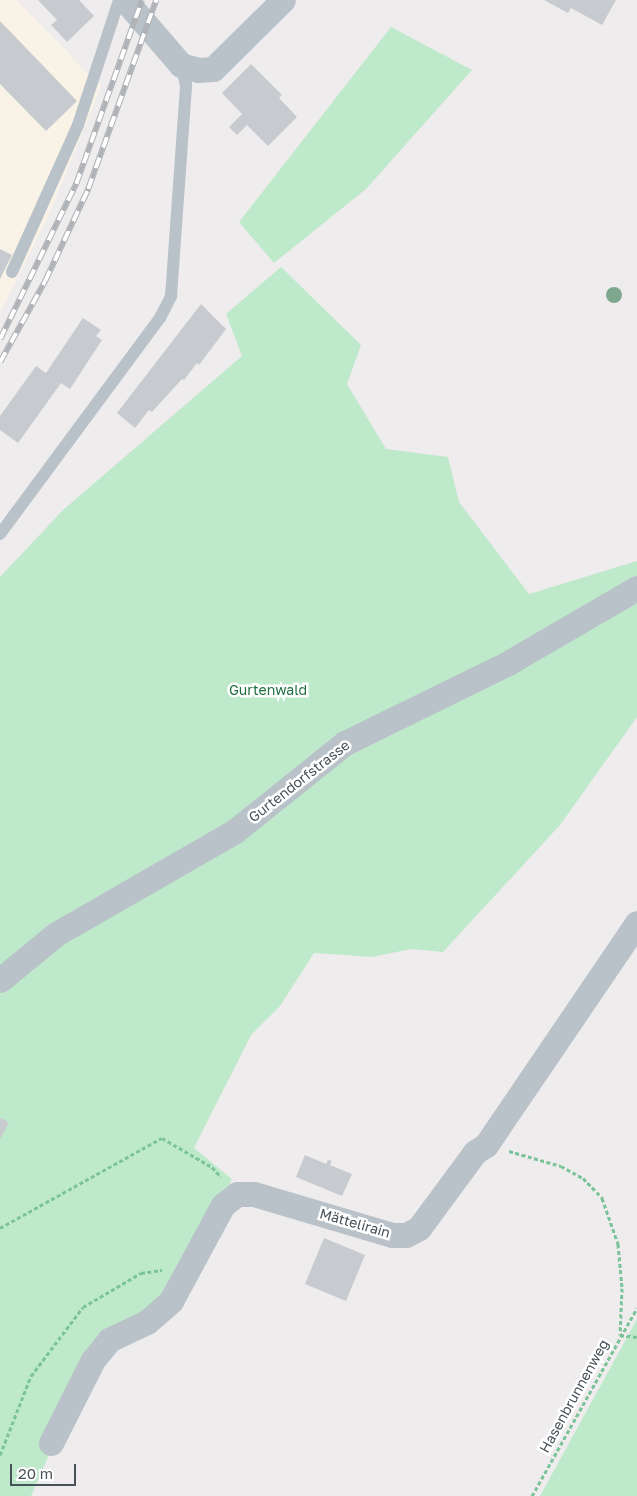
<!DOCTYPE html>
<html>
<head>
<meta charset="utf-8">
<style>
	body { margin:0 }
	#map { position:relative; width:637px; height:1496px; overflow:hidden; background:#efeced; font-family:"Golos Text",sans-serif }
	div>[style] { position:absolute }
	.commercial>* { inset:0; background:#f9f2e6 }
	.green>* { inset:0; background:#bfe9cb }
	.building>* { inset:0; background:#c7cacf }
	.path>* { height:3px; margin-top:-1.5px; transform-origin:0; background:repeating-linear-gradient(90deg,#7bc399 0 4px,transparent 0 6.5px) }
	.service>* { height:12px; margin:-6px; padding:0 6px; transform-origin:6px; border-radius:6px; background:#b9c2c8 }
	.minor>* { height:25px; margin:-12.5px; padding:0 12.5px; transform-origin:12.5px; border-radius:12.5px; background:#b9c2c8 }
	.rail>* { height:5.5px; margin-top:-2.75px; transform-origin:0; background:repeating-linear-gradient(90deg,#fff 0 11px,#afb2b6 0 22px); box-sizing:border-box; border-block:1px solid #afb2b6 }
	.trees>* { width:16px; height:16px; margin:-8px; border-radius:50%; background:#7da88e }
	span { translate:-50% -50%; white-space:nowrap; text-align:center; line-height:1.15; -webkit-text-stroke:5px #fff; paint-order:stroke }
	.park-label { font-size:14px; color:#207041 }
	.street-label { font-size:14px; color:#475158 }
	.scale { position:absolute; left:10px; top:1464px; width:66px; height:22px; box-sizing:border-box; border:2px solid #475158; border-top:0; padding-left:6px; font-size:15px; line-height:18px; white-space:nowrap; color:#475158; -webkit-text-stroke:4px #fff; paint-order:stroke }
</style>
</head>
<body>
<div id="map">
	<div class="commercial">
		<i style="clip-path:polygon(0 0,17px 0,101px 87px,47px 219px,0 312px)"></i>
	</div>
	<div class="green">
		<i style="clip-path:polygon(391px 27px,472px 70px,366px 189px,274px 263px,239px 222px)"></i>
		<i style="clip-path:polygon(281px 267px,361px 345px,347px 384px,386px 449px,448px 457px,459px 502px,529px 594px,637px 561px,637px 717px,560px 825px,443px 952px,411px 949px,372px 957px,314px 953px,280px 1006px,251px 1035px,194px 1148px,232px 1179px,171px 1297px,100px 1338px,31px 1496px,0 1496px,0 577px,63px 510px,242px 356px,226px 314px)"></i>
		<i style="clip-path:polygon(637px 1319px,637px 1496px,540px 1496px)"></i>
	</div>
	<div class="building">
		<i style="clip-path:polygon(38px 0,79px 0,94px 16px,67px 42px,51px 25px,57px 20px)"></i>
		<i style="clip-path:polygon(544px 0,616px 0,602px 25px,571px 8px,568px 13px)"></i>
		<i style="clip-path:polygon(0 21px,77px 101px,46px 131px,0 84px)"></i>
		<i style="clip-path:polygon(251px 64px,282px 95px,279px 98px,297px 117px,268px 146px,247px 125px,237px 135px,229px 127px,242px 114px,222px 93px)"></i>
		<i style="clip-path:polygon(0 249px,12px 255px,0 279px)"></i>
		<i style="clip-path:polygon(201px 304px,226px 329px,199px 365px,197px 363px,184px 380px,182px 379px,152px 412px,149px 410px,135px 428px,117px 413px)"></i>
		<i style="clip-path:polygon(83px 318px,101px 330px,96px 336px,102px 340px,70px 389px,61px 383px,18px 443px,0 430px,0 416px,36px 366px,46px 373px)"></i>
		<i style="clip-path:polygon(0 1118px,9px 1122px,0 1139px)"></i>
		<i style="clip-path:polygon(305px 1155px,326px 1164px,328px 1160px,332px 1161px,330px 1165px,352px 1174px,342px 1196px,296px 1177px)"></i>
		<i style="clip-path:polygon(324px 1238px,365px 1255px,346px 1301px,305px 1284px)"></i>
	</div>
	<div class="path">
		<i style="left:509px;top:1151px;width:54px;rotate:16.1deg"></i>
		<i style="left:561px;top:1166px;width:25px;rotate:29deg"></i>
		<i style="left:583px;top:1178px;width:28px;rotate:46deg"></i>
		<i style="left:602px;top:1198px;width:49px;rotate:70.8deg"></i>
		<i style="left:618px;top:1244px;width:44px;rotate:84.8deg"></i>
		<i style="left:622px;top:1288px;width:47px;rotate:92.4deg"></i>
		<i style="left:0;top:1228px;width:185px;rotate:-29.1deg"></i>
		<i style="left:162px;top:1138px;width:58px;rotate:30.1deg"></i>
		<i style="left:212px;top:1167px;width:13px;rotate:48deg"></i>
		<i style="left:620px;top:1335px;width:17px;rotate:7deg"></i>
		<i style="left:0;top:1455px;width:85px;rotate:-68.6deg"></i>
		<i style="left:31px;top:1376px;width:86px;rotate:-53deg"></i>
		<i style="left:83px;top:1307px;width:67px;rotate:-30.4deg"></i>
		<i style="left:141px;top:1273px;width:21px;rotate:-8deg"></i>
		<i style="left:532px;top:1496px;width:215px;rotate:-60.8deg"></i>
	</div>
	<div class="service">
		<i style="left:12px;top:272px;width:161px;rotate:-65.8deg"></i>
		<i style="left:78px;top:125px;width:132px;rotate:-71.8deg"></i>
		<i style="left:0;top:534px;width:269px;rotate:-53.5deg"></i>
		<i style="left:160px;top:318px;width:25px;rotate:-63deg"></i>
		<i style="left:171px;top:296px;width:212px;rotate:-85.9deg"></i>
		<i style="left:186px;top:85px;width:21px;rotate:-104deg"></i>
	</div>
	<div class="minor">
		<i style="left:125px;top:0;width:86px;rotate:49.3deg"></i>
		<i style="left:181px;top:65px;width:18px;rotate:16deg"></i>
		<i style="left:198px;top:70px;width:15px;rotate:-4deg"></i>
		<i style="left:213px;top:69px;width:98px;rotate:-44.6deg"></i>
		<i style="left:0;top:980px;width:72px;rotate:-39.4deg"></i>
		<i style="left:56px;top:934px;width:207px;rotate:-29.9deg"></i>
		<i style="left:235px;top:831px;width:141px;rotate:-38.7deg"></i>
		<i style="left:345px;top:743px;width:182px;rotate:-26.1deg"></i>
		<i style="left:508px;top:663px;width:149px;rotate:-30.2deg"></i>
		<i style="left:51px;top:1443px;width:93px;rotate:-63.2deg"></i>
		<i style="left:93px;top:1360px;width:26px;rotate:-51deg"></i>
		<i style="left:109px;top:1340px;width:42px;rotate:-25.3deg"></i>
		<i style="left:147px;top:1322px;width:32px;rotate:-41deg"></i>
		<i style="left:171px;top:1301px;width:109px;rotate:-61.6deg"></i>
		<i style="left:223px;top:1205px;width:18px;rotate:-38deg"></i>
		<i style="left:237px;top:1194px;width:17px"></i>
		<i style="left:254px;top:1194px;width:144px;rotate:16.5deg"></i>
		<i style="left:392px;top:1235px;width:14px"></i>
		<i style="left:406px;top:1235px;width:15px;rotate:-28deg"></i>
		<i style="left:419px;top:1228px;width:94px;rotate:-53.6deg"></i>
		<i style="left:475px;top:1152px;width:13px;rotate:-32deg"></i>
		<i style="left:486px;top:1145px;width:268px;rotate:-55.8deg"></i>
	</div>
	<div class="rail">
		<i style="left:0;top:339px;width:173px;rotate:-63.9deg"></i>
		<i style="left:76px;top:184px;width:195px;rotate:-70.3deg"></i>
		<i style="left:0;top:362px;width:93px;rotate:-60.9deg"></i>
		<i style="left:45px;top:281px;width:102px;rotate:-64.9deg"></i>
		<i style="left:88px;top:189px;width:201px;rotate:-70.2deg"></i>
	</div>
	<div class="trees">
		<i style="left:614px;top:295px"></i>
	</div>
	<div class="park-label">
		<span style="left:268px;top:690px">Gurtenwald</span>
	</div>
	<div class="street-label">
		<span style="left:299px;top:781px;rotate:-38deg">Gurtendorfstrasse</span>
		<span style="left:355px;top:1223px;rotate:16deg">Mättelirain</span>
		<span style="left:574px;top:1396px;rotate:-61deg">Hasenbrunnenweg</span>
	</div>
	<div class="scale">20 m</div>
</div>
</body>
</html>
